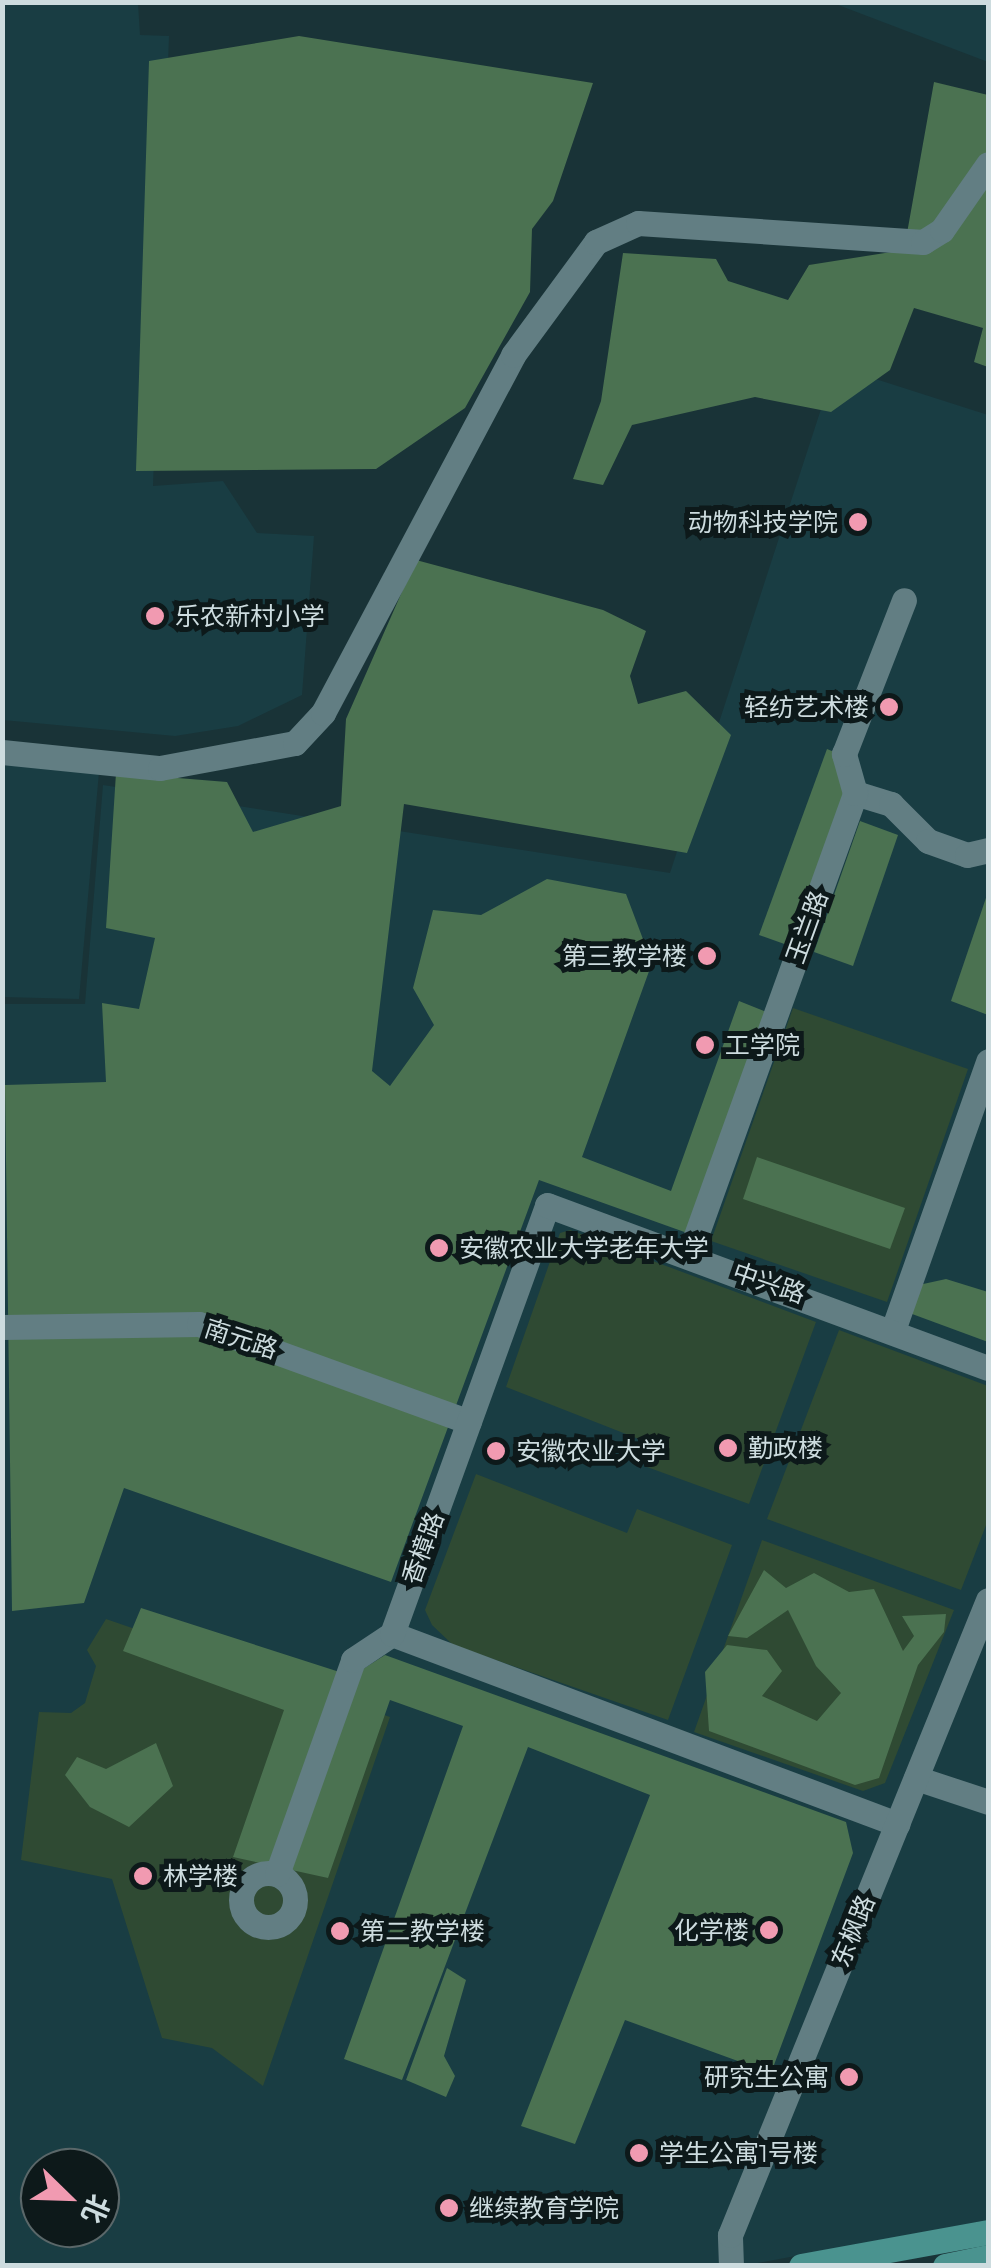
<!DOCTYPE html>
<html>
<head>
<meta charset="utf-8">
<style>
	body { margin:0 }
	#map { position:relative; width:991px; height:2268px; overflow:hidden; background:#193337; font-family:Montserrat,"Noto Sans SC",sans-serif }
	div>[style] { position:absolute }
	.built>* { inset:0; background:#193d43 }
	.green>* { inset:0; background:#2f4a33 }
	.forest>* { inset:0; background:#4b7251 }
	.minor>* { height:25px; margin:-12.5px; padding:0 12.5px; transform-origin:12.5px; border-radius:12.5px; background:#627e83 }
	.minor>.ring { margin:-12.5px; padding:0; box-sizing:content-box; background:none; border:25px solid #627e83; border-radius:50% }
	.secondary>* { height:25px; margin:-12.5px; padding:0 12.5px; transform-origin:12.5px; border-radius:12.5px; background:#4a938f }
	.dots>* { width:28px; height:28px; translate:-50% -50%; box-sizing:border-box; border:5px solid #0d191a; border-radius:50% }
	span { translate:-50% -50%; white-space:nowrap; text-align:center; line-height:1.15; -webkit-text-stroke:10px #0d191a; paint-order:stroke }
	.poi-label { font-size:25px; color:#cddcdf }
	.right { translate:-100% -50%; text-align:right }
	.left { translate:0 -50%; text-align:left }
	.street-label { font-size:25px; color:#cddcdf }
	.frame { position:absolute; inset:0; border:5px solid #cddcdf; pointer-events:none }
	.north { position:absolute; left:20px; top:2148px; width:100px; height:100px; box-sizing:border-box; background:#0d191a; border:2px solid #5a6769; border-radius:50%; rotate:113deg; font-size:28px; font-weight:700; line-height:40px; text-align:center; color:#cddcdf }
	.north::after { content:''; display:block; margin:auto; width:35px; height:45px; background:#f19ab1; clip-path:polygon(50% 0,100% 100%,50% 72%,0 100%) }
</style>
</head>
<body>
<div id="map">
	<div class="built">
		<i style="clip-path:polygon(2px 3px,138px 3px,140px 35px,169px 36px,153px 486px,223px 481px,257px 533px,314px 536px,302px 695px,238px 726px,175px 736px,3px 720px)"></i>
		<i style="clip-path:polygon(833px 3px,988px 3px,988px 62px)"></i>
		<i style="clip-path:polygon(evenodd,835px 366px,988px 415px,988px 2220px,747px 2265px,3px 2265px,2px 1004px,85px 1004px,103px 785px,670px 873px,835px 366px,40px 2168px,100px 2168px,100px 2228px,40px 2228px,40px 2168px)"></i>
		<i style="clip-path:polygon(3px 760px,99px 772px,79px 999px,3px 997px)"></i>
	</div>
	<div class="green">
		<i style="clip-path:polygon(793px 1008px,968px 1069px,887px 1302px,711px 1241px)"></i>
		<i style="clip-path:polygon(570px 1230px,816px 1322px,749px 1504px,647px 1467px,654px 1445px,506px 1387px,560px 1233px)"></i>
		<i style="clip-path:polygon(839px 1330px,988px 1386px,988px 1520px,961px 1590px,767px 1519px)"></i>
		<i style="clip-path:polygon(476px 1474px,627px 1533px,637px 1509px,732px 1545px,668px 1720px,453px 1645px,432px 1625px,425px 1610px)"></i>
		<i style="clip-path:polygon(762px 1540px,954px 1610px,885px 1783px,863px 1791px,694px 1732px)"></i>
		<i style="clip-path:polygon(106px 1619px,390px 1717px,263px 2086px,212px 2048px,162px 2038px,112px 1879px,21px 1860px,39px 1712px,71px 1713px,85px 1703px,96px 1666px,87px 1650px)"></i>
	</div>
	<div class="forest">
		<i style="clip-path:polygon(299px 36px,593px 83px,553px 201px,532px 229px,530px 292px,465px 408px,376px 469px,136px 471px,149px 61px)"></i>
		<i style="clip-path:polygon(934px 82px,988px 95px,988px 367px,974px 362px,983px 328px,914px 308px,890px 370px,831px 412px,755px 397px,632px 425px,603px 485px,573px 479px,601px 401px,623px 253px,716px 259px,728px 281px,788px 300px,809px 265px,904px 250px)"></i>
		<i style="clip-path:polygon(416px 560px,603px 610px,646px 631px,630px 676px,638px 704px,686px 691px,731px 735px,687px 853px,404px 804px,372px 1071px,390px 1086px,434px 1025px,413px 988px,433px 910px,481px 915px,547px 879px,626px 894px,652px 963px,582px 1157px,671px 1191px,739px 1001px,769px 1013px,690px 1234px,539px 1180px,391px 1582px,124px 1488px,84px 1603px,12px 1611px,5px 1085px,106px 1082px,102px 1003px,139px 1009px,155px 938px,106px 928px,116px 773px,227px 782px,253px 832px,341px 806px,346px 719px)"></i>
		<i style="clip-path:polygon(827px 749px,839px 754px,846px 790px,790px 946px,759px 935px)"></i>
		<i style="clip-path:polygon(860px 821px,898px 835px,853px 966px,814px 952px)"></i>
		<i style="clip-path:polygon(988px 892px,988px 1015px,951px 1001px)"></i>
		<i style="clip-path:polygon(757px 1157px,905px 1208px,890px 1249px,743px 1199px)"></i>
		<i style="clip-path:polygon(946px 1279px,988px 1292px,988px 1342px,904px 1311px,914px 1286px)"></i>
		<i style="clip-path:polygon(764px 1570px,786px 1588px,814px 1573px,849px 1592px,874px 1589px,903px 1651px,914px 1636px,902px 1616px,946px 1614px,944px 1632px,918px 1665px,879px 1778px,855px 1785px,709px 1731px,705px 1672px,727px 1645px,767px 1650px,782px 1671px,762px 1696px,817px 1721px,841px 1693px,816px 1666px,788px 1610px,747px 1638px,728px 1636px)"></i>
		<i style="clip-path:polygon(141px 1608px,352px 1676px,385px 1655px,846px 1822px,853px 1853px,771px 2073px,625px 2020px,575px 2144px,521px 2126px,650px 1795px,528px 1747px,402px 2080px,344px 2059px,463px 1726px,390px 1700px,328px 1878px,233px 1857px,284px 1710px,123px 1651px)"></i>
		<i style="clip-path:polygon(156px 1743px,173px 1786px,129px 1827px,90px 1807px,65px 1775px,77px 1757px,106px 1769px)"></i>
		<i style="clip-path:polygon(447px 1968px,466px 1980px,444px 2056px,455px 2076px,446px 2097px,406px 2080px)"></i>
	</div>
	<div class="minor">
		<i style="left:2px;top:752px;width:159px;rotate:5.8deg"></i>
		<i style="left:160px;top:768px;width:137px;rotate:-10.5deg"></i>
		<i style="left:295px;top:743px;width:41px;rotate:-47deg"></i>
		<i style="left:323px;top:713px;width:405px;rotate:-62deg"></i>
		<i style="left:513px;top:355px;width:140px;rotate:-53.7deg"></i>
		<i style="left:596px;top:242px;width:46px;rotate:-24.3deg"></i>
		<i style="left:638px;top:223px;width:286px;rotate:3.8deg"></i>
		<i style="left:923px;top:242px;width:22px;rotate:-32deg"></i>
		<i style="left:942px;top:230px;width:80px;rotate:-55.1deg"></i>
		<i style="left:855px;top:793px;width:38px;rotate:17deg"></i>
		<i style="left:891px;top:804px;width:52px;rotate:45deg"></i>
		<i style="left:928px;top:841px;width:41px;rotate:19.7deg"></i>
		<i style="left:967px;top:855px;width:22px;rotate:-13deg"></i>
		<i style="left:689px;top:1255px;width:491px;rotate:-70.2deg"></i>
		<i style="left:855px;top:793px;width:41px;rotate:-105.8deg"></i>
		<i style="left:844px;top:754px;width:165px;rotate:-68.7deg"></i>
		<i style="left:2px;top:1327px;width:197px;rotate:-0.9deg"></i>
		<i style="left:199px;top:1324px;width:287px;rotate:19.9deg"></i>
		<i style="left:893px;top:1330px;width:285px;rotate:-70.5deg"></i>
		<i style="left:392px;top:1634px;width:540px;rotate:20.62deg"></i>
		<i style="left:916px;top:1778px;width:76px;rotate:18.4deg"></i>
		<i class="ring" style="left:241px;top:1873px;width:29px;height:29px"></i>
		<i style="left:277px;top:1874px;width:227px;rotate:-70.4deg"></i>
		<i style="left:353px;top:1660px;width:47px;rotate:-33.7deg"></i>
		<i style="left:392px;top:1634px;width:456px;rotate:-70.1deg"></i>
		<i style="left:547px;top:1205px;width:470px;rotate:20.3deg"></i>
		<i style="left:731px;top:2266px;width:31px;rotate:-92deg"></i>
		<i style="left:730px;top:2235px;width:685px;rotate:-67.89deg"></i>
	</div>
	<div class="secondary">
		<i style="left:801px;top:2266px;width:190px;rotate:-10.3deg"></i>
		<i style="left:945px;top:2266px;width:44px;rotate:-11.8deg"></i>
	</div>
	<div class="dots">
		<i style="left:858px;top:522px;background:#f19ab1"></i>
		<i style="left:155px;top:616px;background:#f19ab1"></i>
		<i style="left:889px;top:707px;background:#f19ab1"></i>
		<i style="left:707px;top:956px;background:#f19ab1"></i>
		<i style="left:705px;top:1045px;background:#f19ab1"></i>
		<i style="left:439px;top:1248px;background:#f19ab1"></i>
		<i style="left:728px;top:1448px;background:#f19ab1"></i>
		<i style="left:496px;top:1451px;background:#f19ab1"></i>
		<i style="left:143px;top:1876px;background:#f19ab1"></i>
		<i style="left:769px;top:1930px;background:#f19ab1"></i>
		<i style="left:340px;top:1931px;background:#f19ab1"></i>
		<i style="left:849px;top:2077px;background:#f19ab1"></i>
		<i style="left:639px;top:2153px;background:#f19ab1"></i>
		<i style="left:449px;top:2208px;background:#f19ab1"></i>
	</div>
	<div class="poi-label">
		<span class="right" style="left:838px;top:522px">动物科技学院</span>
		<span class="left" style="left:175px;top:616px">乐农新村小学</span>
		<span class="right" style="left:869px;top:707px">轻纺艺术楼</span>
		<span class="right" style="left:687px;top:956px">第三教学楼</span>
		<span class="left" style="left:725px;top:1045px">工学院</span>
		<span class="left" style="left:459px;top:1248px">安徽农业大学老年大学</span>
		<span class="left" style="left:748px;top:1448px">勤政楼</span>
		<span class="left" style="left:516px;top:1451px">安徽农业大学</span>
		<span class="left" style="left:163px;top:1876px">林学楼</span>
		<span class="right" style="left:749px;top:1930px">化学楼</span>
		<span class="left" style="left:360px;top:1931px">第二教学楼</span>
		<span class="right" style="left:829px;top:2077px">研究生公寓</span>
		<span class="left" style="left:659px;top:2153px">学生公寓1号楼</span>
		<span class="left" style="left:469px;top:2208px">继续教育学院</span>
	</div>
	<div class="street-label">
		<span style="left:807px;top:927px;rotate:-70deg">玉兰路</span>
		<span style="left:769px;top:1283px;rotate:19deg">中兴路</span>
		<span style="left:241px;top:1339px;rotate:18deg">南元路</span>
		<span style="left:423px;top:1548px;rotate:-70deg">香樟路</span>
		<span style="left:853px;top:1931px;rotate:-68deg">东枫路</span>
	</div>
	<div class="frame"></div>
	<div class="north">北</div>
</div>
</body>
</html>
